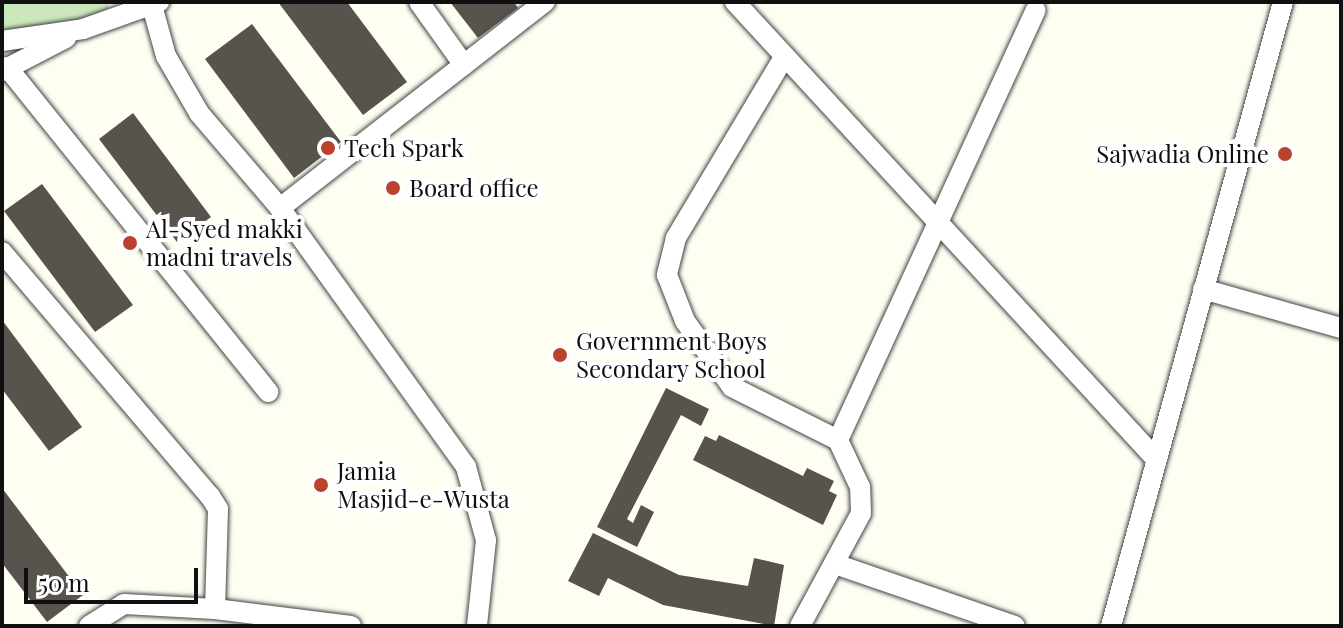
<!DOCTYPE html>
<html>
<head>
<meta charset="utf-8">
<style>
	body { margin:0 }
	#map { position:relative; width:1343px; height:628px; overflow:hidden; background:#fefef3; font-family:"Playfair Display",serif }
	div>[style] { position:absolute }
	.green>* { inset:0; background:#cbe8bd }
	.building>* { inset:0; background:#58534c }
	.roads { filter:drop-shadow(0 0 2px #434343) drop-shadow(0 0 2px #434343) }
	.street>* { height:20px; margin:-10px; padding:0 10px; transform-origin:10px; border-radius:10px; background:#fff }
	.dots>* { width:22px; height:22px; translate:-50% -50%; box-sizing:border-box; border:4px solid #fff; border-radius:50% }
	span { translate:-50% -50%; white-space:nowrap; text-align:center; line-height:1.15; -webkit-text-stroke:8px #fff; paint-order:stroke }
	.poi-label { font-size:24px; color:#101010 }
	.left { translate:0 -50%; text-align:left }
	.right { translate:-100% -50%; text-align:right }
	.frame { position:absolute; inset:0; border:4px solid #101010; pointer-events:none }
	.scale { position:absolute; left:24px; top:568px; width:174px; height:36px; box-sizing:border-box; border:4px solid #101010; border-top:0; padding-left:10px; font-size:24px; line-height:28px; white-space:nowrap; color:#101010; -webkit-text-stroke:6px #fff; paint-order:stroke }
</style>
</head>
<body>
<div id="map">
	<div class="green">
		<i style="clip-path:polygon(2px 2px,110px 2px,107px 10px,78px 26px,24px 30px,2px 29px)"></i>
	</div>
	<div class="building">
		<i style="clip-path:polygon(278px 2px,347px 2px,407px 82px,363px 115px)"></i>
		<i style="clip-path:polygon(450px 2px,514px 2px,518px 8px,478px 38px)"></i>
		<i style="clip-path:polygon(252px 24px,341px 142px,294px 178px,205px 59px)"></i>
		<i style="clip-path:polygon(133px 113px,211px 217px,177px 242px,99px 139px)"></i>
		<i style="clip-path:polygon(42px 184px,133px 305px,95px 332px,4px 211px)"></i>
		<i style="clip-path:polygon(2px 320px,82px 427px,49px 451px,2px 389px)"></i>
		<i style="clip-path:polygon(666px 388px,709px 409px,701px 426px,681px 415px,627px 519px,633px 523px,641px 505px,654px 512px,637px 547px,597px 527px)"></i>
		<i style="clip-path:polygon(719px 435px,803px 476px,807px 468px,834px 481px,829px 491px,837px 495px,823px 525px,693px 460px,705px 436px,716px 441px)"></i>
		<i style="clip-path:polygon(2px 488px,83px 595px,47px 622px,2px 563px)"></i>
		<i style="clip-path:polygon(593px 533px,679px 575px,748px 586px,754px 558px,784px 565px,774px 626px,663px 605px,608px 578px,599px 596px,568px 581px)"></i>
	</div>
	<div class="roads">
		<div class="street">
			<i style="left:151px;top:2px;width:56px;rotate:74.5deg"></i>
			<i style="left:166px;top:56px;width:66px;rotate:59.9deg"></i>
			<i style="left:199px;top:113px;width:125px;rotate:49.5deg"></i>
			<i style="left:280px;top:208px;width:319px;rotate:54.3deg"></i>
			<i style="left:466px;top:467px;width:76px;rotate:74.7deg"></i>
			<i style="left:486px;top:540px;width:86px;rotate:96deg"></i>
			<i style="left:419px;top:2px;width:77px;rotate:54.5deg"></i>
			<i style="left:735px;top:2px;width:621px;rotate:47.35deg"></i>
			<i style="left:2px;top:41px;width:82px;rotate:-8.4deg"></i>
			<i style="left:83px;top:29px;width:81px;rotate:-19.6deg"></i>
			<i style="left:783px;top:59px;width:209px;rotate:120.9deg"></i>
			<i style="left:676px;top:238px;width:38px;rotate:104deg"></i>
			<i style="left:667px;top:275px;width:49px;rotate:68.6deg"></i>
			<i style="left:685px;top:321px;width:81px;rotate:54.5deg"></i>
			<i style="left:732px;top:387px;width:119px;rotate:26.6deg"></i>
			<i style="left:7px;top:67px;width:417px;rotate:51.2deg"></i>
			<i style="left:2px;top:71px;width:72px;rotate:-27.3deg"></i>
			<i style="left:280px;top:208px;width:336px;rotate:-37.9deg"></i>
			<i style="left:2px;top:252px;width:321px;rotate:49.6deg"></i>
			<i style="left:210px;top:496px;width:15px;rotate:58deg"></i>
			<i style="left:218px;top:509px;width:100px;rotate:91.7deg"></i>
			<i style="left:1203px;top:289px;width:143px;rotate:15.8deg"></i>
			<i style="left:835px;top:564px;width:190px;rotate:19deg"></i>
			<i style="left:89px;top:626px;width:41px;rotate:-32.2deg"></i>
			<i style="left:124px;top:604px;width:91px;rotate:3.1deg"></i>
			<i style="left:215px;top:609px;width:137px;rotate:7.1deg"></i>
			<i style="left:800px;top:626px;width:128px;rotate:-61.6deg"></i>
			<i style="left:861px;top:513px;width:26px;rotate:-92deg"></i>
			<i style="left:860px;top:487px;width:52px;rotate:-115.1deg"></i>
			<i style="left:838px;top:440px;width:473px;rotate:-65.3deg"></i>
			<i style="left:1111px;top:626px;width:647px;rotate:-74.59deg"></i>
		</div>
	</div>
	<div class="dots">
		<i style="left:328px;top:148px;background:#b9432e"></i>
		<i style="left:1285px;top:154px;background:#b9432e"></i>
		<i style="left:393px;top:188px;background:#b9432e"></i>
		<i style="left:130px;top:243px;background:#b9432e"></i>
		<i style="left:560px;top:355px;background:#b9432e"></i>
		<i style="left:321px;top:485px;background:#b9432e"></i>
	</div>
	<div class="poi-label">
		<span class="left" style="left:344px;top:148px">Tech Spark</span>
		<span class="right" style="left:1269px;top:154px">Sajwadia Online</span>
		<span class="left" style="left:409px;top:188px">Board office</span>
		<span class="left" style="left:146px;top:243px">Al-Syed makki<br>madni travels</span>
		<span class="left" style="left:576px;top:355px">Government Boys<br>Secondary School</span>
		<span class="left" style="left:337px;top:485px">Jamia<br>Masjid-e-Wusta</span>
	</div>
	<div class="frame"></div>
	<div class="scale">50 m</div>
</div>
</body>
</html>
